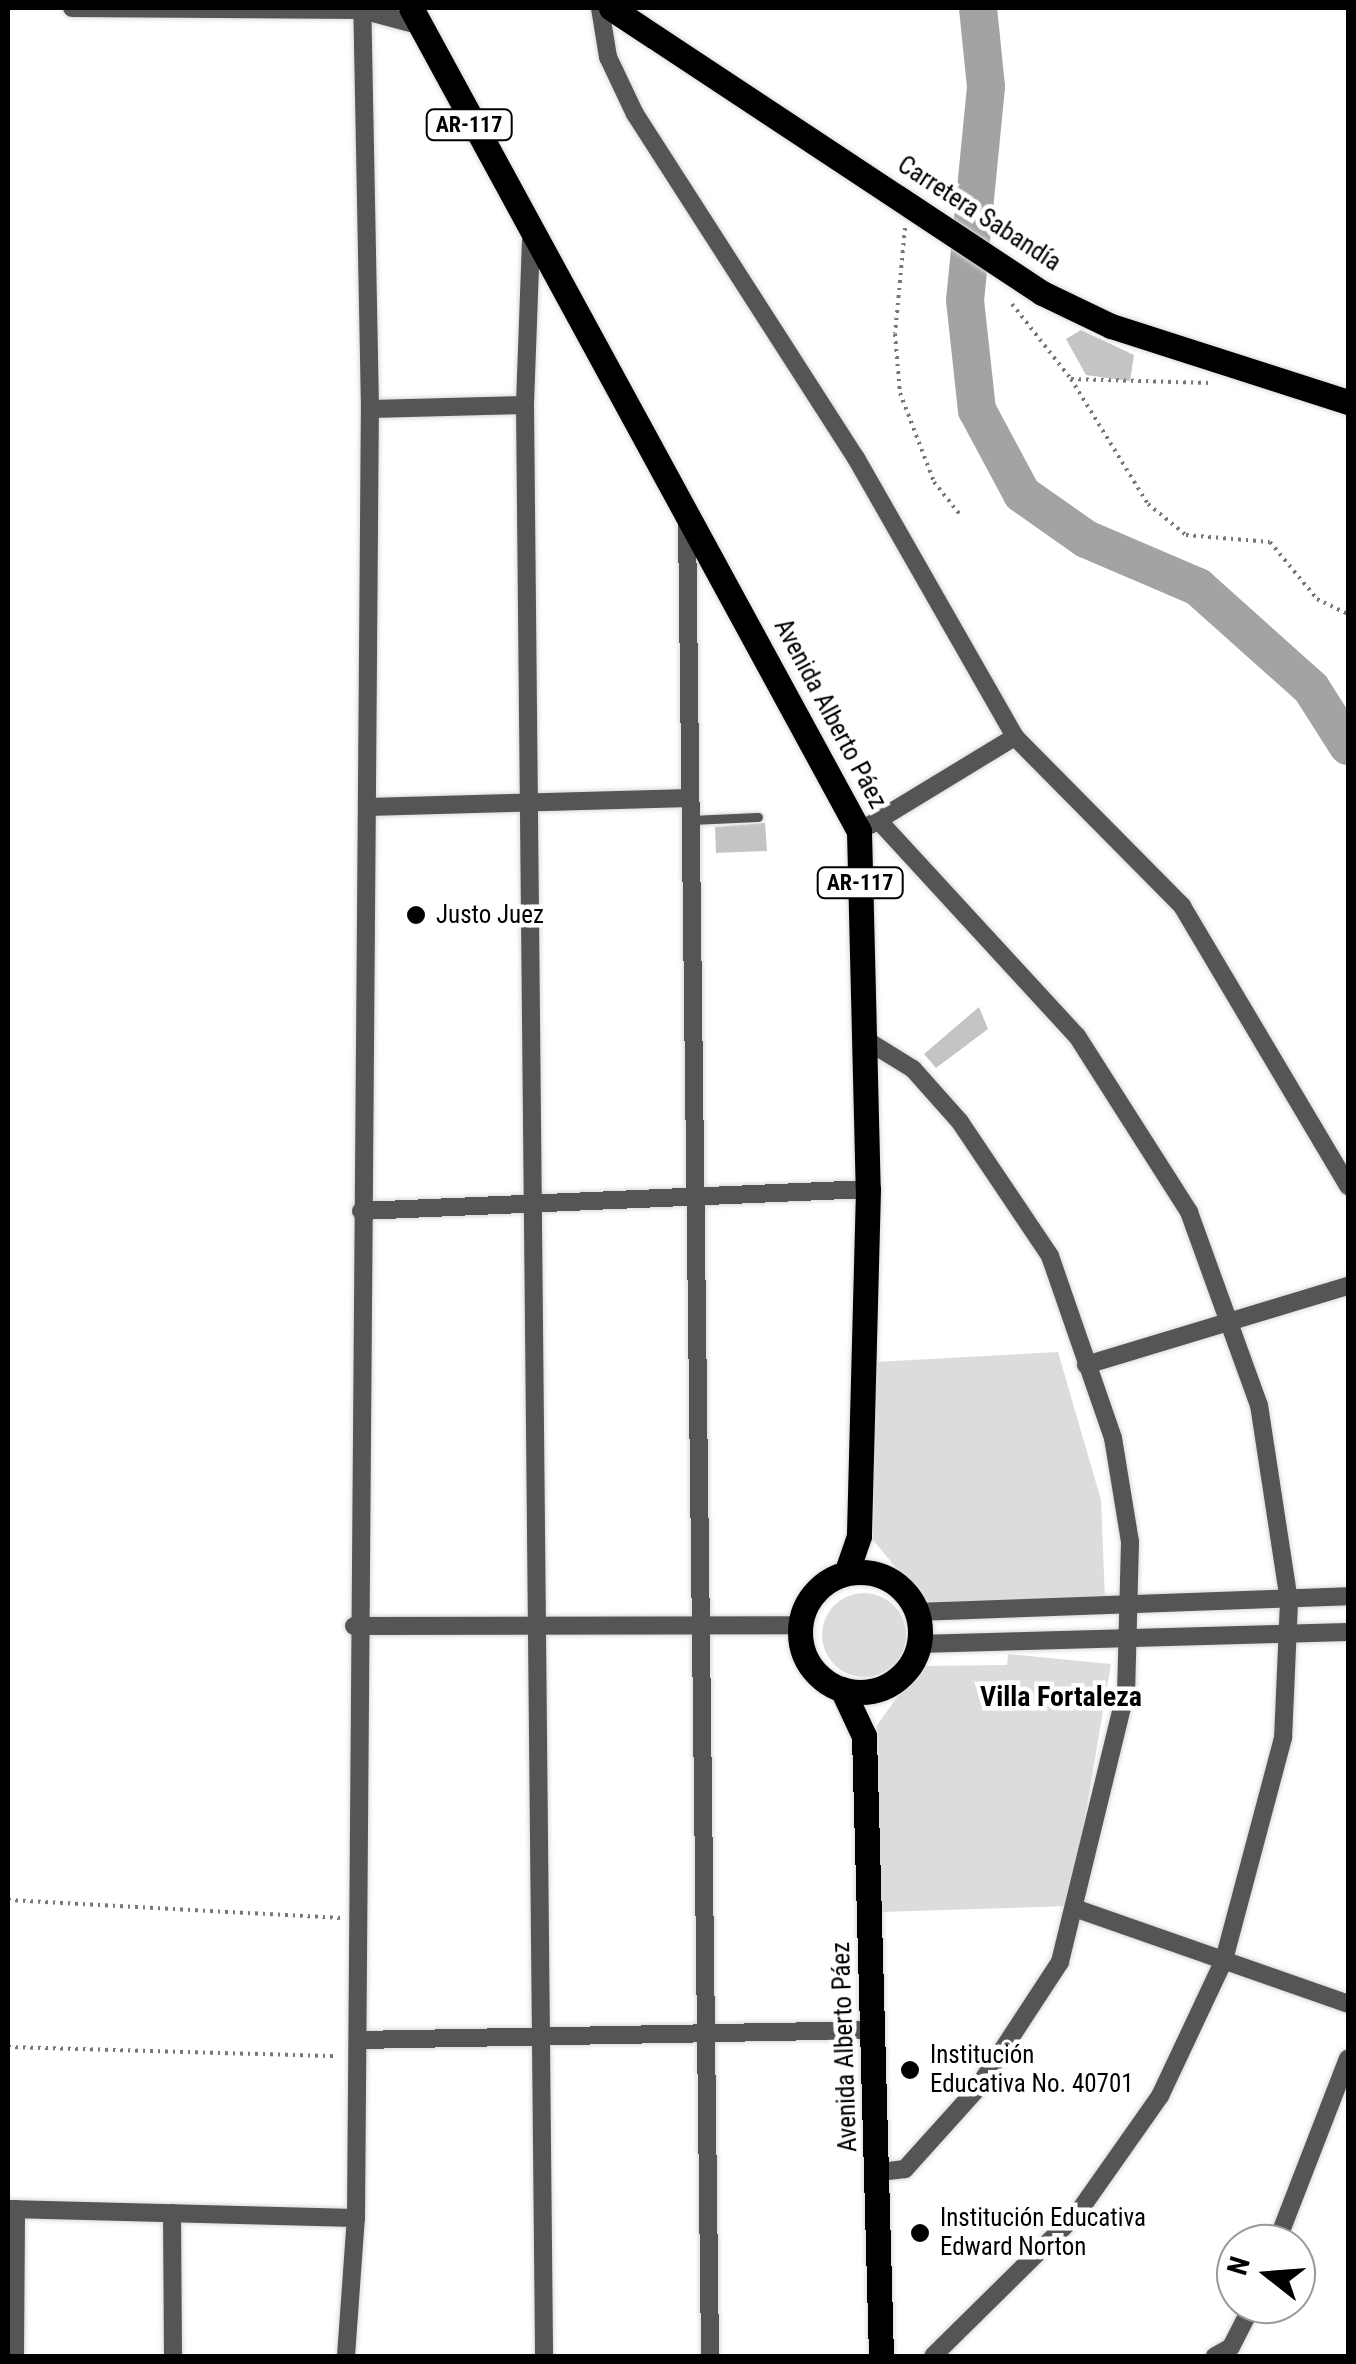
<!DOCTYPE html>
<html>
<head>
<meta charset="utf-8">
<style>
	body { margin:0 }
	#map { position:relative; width:1356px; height:2364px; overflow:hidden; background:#fff; font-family:"Roboto Condensed",sans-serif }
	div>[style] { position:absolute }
	.green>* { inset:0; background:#dcdcdc }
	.round { border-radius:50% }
	.river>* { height:38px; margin:-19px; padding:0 19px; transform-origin:19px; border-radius:19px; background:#a3a3a3 }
	.building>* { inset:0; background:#c4c4c4 }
	.path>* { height:4px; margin-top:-2px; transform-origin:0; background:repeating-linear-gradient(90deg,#777 0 2.5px,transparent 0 7.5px) }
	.roads { filter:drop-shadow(0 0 2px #dbdbdb) drop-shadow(0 0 2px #dbdbdb) }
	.service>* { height:9px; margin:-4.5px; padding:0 4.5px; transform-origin:4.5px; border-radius:4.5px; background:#555 }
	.minor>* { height:18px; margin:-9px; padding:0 9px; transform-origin:9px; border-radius:9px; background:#555 }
	.primary>* { height:25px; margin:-12.5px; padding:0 12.5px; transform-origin:12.5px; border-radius:12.5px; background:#000 }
	.primary>.ring { margin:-12.5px; padding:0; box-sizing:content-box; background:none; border:25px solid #000; border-radius:50% }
	.dots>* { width:28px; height:28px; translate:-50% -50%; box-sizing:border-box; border:5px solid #fff; border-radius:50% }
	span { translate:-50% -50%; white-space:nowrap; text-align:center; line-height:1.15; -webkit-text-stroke:9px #fff; paint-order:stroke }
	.shield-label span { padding:2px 8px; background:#fff; border:2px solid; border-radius:8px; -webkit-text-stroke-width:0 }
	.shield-label { font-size:22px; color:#000; font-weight:700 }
	.street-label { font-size:25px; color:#000 }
	.poi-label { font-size:25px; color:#000 }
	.left { translate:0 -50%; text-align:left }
	.neighbourhood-label { font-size:28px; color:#000; font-weight:700 }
	.frame { position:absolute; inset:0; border:10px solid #000; pointer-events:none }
	.north { position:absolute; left:1216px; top:2224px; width:100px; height:100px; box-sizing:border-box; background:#fff; border:2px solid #999; border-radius:50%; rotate:287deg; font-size:28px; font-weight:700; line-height:40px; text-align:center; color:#000 }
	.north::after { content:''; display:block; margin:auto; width:35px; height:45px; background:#000; clip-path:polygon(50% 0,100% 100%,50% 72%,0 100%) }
</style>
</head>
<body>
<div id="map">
	<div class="green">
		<i style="clip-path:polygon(1058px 1352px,1101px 1500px,1105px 1600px,933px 1612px,873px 1540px,875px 1362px)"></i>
		<i class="round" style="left:822px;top:1593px;width:84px;height:84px"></i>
		<i style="clip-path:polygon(1008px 1654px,1111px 1664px,1070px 1906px,881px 1912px,877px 1725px,920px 1666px,1007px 1665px)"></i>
	</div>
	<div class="river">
		<i style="left:978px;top:8px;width:79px;rotate:84.2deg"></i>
		<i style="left:986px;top:87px;width:214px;rotate:95.6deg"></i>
		<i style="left:965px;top:300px;width:111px;rotate:83.8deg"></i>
		<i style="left:977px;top:410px;width:95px;rotate:61.8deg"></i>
		<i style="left:1022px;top:494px;width:78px;rotate:35.1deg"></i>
		<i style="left:1086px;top:539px;width:122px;rotate:23.2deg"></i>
		<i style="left:1198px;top:587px;width:152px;rotate:41.8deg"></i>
		<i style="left:1311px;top:688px;width:69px;rotate:57.5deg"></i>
	</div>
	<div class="building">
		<i style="clip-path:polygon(1081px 330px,1134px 355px,1130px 381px,1086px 375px,1066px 339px)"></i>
		<i style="clip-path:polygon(765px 823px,767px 851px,716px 853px,715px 827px)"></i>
		<i style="clip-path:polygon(979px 1007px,988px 1029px,936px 1068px,924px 1054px)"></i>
	</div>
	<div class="path">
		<i style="left:905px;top:228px;width:106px;rotate:95.4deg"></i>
		<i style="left:895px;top:334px;width:59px;rotate:85.2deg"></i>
		<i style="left:900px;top:393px;width:95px;rotate:69.1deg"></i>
		<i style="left:934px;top:482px;width:43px;rotate:51.5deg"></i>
		<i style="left:1012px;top:304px;width:95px;rotate:51.8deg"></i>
		<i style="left:1071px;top:379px;width:139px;rotate:1.6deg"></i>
		<i style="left:1071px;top:379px;width:147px;rotate:58.4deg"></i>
		<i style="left:1148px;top:504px;width:49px;rotate:39.2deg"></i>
		<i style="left:1186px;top:535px;width:84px;rotate:4.8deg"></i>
		<i style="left:1270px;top:542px;width:74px;rotate:50.5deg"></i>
		<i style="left:1317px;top:599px;width:34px;rotate:26deg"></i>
		<i style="left:8px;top:1900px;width:334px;rotate:3.1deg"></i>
		<i style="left:8px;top:2047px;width:329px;rotate:1.6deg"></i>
	</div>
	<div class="roads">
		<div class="service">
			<i style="left:690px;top:820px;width:68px;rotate:-2.5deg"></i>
		</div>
		<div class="minor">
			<i style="left:72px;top:8px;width:290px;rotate:0.4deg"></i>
			<i style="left:362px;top:10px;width:58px;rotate:15deg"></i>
			<i style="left:600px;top:8px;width:50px;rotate:80.7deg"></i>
			<i style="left:608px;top:57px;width:63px;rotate:64.7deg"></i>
			<i style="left:635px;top:114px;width:409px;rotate:57.3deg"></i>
			<i style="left:856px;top:458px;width:321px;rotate:60.3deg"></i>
			<i style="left:1015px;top:737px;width:238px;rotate:45.3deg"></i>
			<i style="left:1182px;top:906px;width:326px;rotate:59.3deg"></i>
			<i style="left:531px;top:240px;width:165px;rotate:92.1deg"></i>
			<i style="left:525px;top:405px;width:1951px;rotate:89.44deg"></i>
			<i style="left:370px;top:409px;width:155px;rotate:-1.5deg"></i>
			<i style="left:687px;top:522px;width:1834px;rotate:89.28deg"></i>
			<i style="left:367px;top:807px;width:323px;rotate:-1.6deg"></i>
			<i style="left:879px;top:821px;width:292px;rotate:47.4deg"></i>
			<i style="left:1077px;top:1036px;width:209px;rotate:57.5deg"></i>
			<i style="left:1189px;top:1212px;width:205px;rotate:70.1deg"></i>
			<i style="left:1259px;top:1405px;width:199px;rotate:81.3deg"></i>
			<i style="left:1289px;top:1602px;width:136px;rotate:92.5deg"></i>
			<i style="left:1283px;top:1738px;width:230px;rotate:104.9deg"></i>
			<i style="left:1224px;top:1960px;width:150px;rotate:115.2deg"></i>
			<i style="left:1160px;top:2096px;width:144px;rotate:125.1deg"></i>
			<i style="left:1077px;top:2214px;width:202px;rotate:135.4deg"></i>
			<i style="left:870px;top:825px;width:170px;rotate:-31.3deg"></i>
			<i style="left:866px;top:1040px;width:55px;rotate:31.7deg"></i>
			<i style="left:913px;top:1069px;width:71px;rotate:48.4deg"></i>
			<i style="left:960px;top:1122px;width:161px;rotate:56.1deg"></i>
			<i style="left:1050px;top:1256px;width:193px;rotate:70.9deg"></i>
			<i style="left:1113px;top:1438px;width:105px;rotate:80.7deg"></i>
			<i style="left:1130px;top:1542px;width:149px;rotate:91.5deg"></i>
			<i style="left:1126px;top:1691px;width:279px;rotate:103.7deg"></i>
			<i style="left:1060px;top:1962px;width:152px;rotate:123.2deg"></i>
			<i style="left:977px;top:2089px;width:108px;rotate:132deg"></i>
			<i style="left:905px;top:2169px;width:26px;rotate:173deg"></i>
			<i style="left:361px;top:1211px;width:507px;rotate:-2.48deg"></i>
			<i style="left:1086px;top:1365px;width:274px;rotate:-16.8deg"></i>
			<i style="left:916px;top:1612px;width:432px;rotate:-2.1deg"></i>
			<i style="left:354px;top:1626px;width:446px;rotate:-0.1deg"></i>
			<i style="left:918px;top:1644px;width:430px;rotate:-1.6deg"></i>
			<i style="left:1080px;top:1910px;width:284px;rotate:19.3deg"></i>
			<i style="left:358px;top:2040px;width:516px;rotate:-1.11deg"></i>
			<i style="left:8px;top:2209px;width:348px;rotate:1.5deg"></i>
			<i style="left:172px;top:2213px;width:143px;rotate:89.6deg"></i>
			<i style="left:1276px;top:2244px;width:199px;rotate:-68.8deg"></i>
			<i style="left:15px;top:2356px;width:147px;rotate:-89.6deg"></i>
			<i style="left:346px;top:2356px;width:138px;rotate:-85.9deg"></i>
			<i style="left:356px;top:2218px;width:1809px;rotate:-89.56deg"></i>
			<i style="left:370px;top:409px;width:399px;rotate:-91.1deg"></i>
			<i style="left:1215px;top:2356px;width:18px;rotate:-29deg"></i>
			<i style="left:1231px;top:2347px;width:48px;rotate:-62.9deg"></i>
		</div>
		<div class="primary">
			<i style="left:411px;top:8px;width:937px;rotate:61.44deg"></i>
			<i style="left:859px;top:831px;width:358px;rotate:88.6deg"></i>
			<i style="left:868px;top:1189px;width:347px;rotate:91.5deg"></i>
			<i style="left:859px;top:1536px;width:39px;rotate:109deg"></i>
			<i style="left:611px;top:8px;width:517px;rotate:33.47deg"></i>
			<i style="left:1042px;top:293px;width:76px;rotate:25.6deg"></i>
			<i style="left:1111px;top:326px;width:249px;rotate:17.8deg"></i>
			<i class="ring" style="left:800px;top:1572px;width:95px;height:95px"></i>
			<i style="left:842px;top:1689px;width:52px;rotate:64.9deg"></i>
			<i style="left:864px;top:1736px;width:620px;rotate:88.43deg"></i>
		</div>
	</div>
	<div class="dots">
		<i style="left:416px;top:915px;background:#000"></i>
		<i style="left:910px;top:2070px;background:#000"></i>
		<i style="left:920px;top:2233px;background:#000"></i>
	</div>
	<div class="shield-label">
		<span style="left:469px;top:125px">AR-117</span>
		<span style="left:860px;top:883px">AR-117</span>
	</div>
	<div class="street-label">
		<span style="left:979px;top:214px;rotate:33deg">Carretera Sabandía</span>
		<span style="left:830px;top:714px;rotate:62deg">Avenida Alberto Páez</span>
		<span style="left:845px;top:2047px;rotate:-92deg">Avenida Alberto Páez</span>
	</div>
	<div class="poi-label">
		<span class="left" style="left:436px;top:915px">Justo Juez</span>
		<span class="left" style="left:930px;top:2070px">Institución<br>Educativa No. 40701</span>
		<span class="left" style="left:940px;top:2233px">Institución Educativa<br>Edward Norton</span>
	</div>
	<div class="neighbourhood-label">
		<span style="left:1061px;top:1697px">Villa Fortaleza</span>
	</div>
	<div class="frame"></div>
	<div class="north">N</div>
</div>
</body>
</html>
